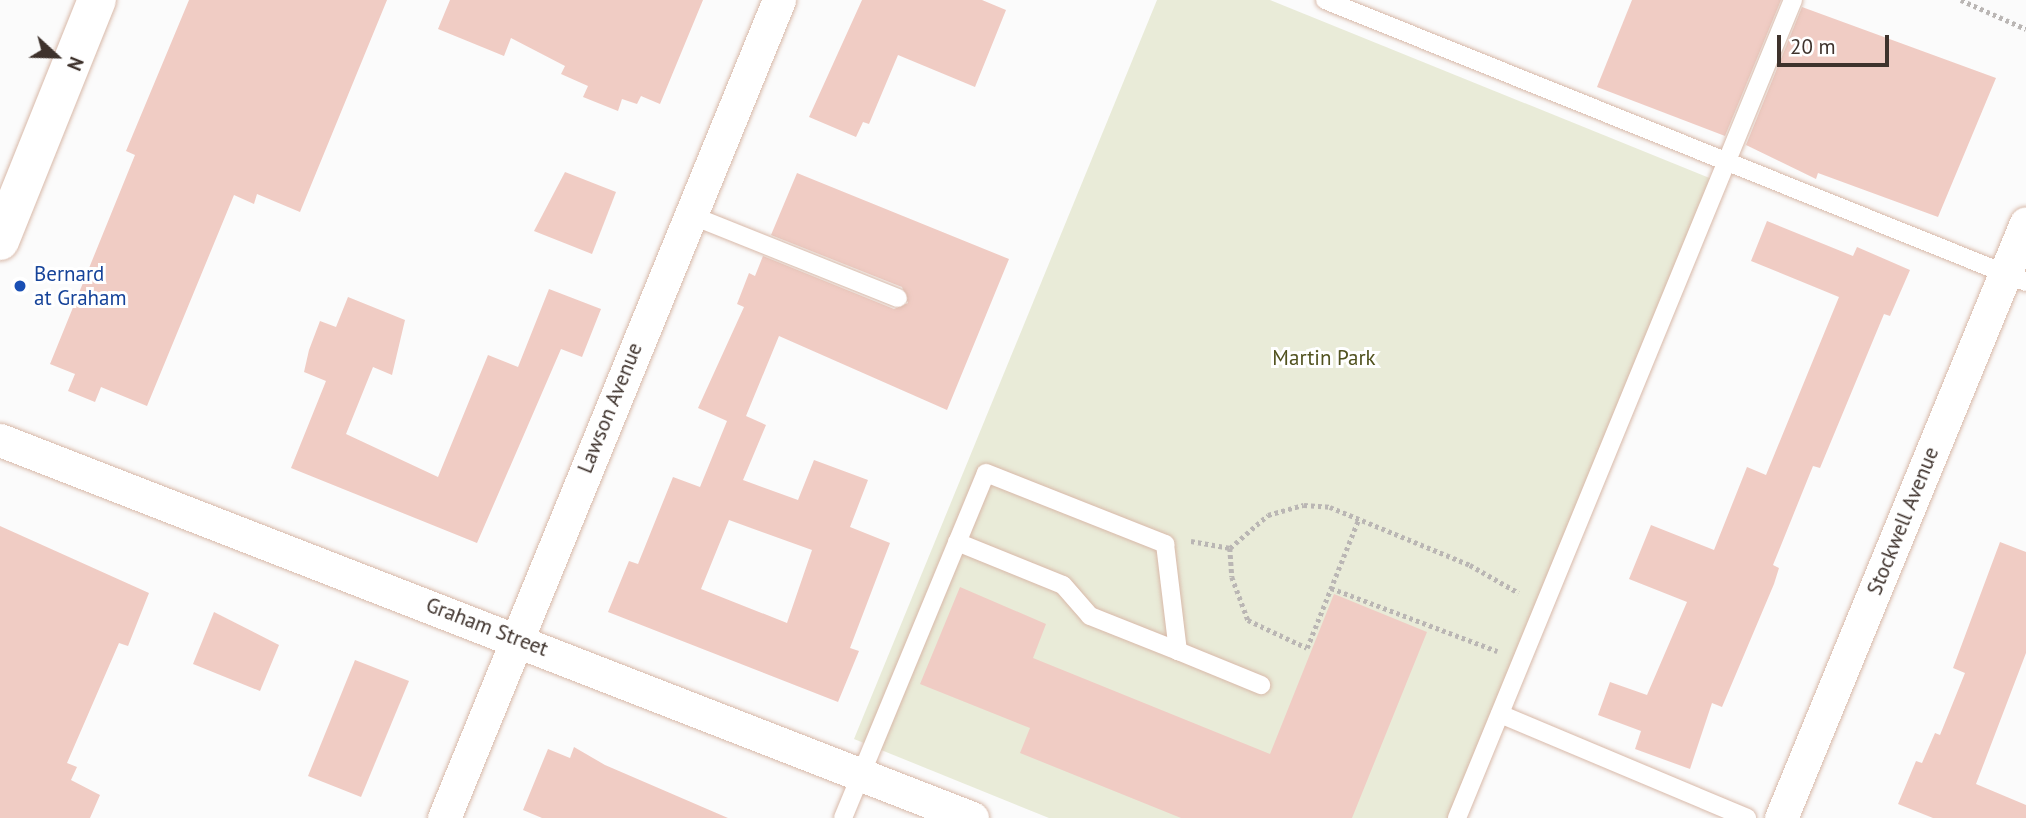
<!DOCTYPE html>
<html>
<head>
<meta charset="utf-8">
<style>
	body { margin:0 }
	#map { position:relative; width:2026px; height:818px; overflow:hidden; background:#fbfbfb; font-family:"PT Sans",sans-serif }
	div>[style] { position:absolute }
	.green>* { inset:0; background:#e9ebd8 }
	.building>* { inset:0; background:#f0ccc4 }
	.path>* { height:4.5px; margin-top:-2.25px; transform-origin:0; background:repeating-linear-gradient(90deg,#bab6b4 0 3.5px,transparent 0 7px) }
	.roads { filter:drop-shadow(0 0 2px #d8b9a9) drop-shadow(0 0 2px #d8b9a9) }
	.service>* { height:18px; margin:-9px; padding:0 9px; transform-origin:9px; border-radius:9px; background:#fff }
	.minor>* { height:33px; margin:-16.5px; padding:0 16.5px; transform-origin:16.5px; border-radius:16.5px; background:#fff }
	.tertiary>* { height:38px; margin:-19px; padding:0 19px; transform-origin:19px; border-radius:19px; background:#fff }
	.dots>* { width:19px; height:19px; translate:-50% -50%; box-sizing:border-box; border:4px solid #fff; border-radius:50% }
	span { translate:-50% -50%; white-space:nowrap; text-align:center; line-height:1.15; -webkit-text-stroke:6px #fff; paint-order:stroke }
	.transit-label { font-size:21px; color:#164399 }
	.left { translate:0 -50%; text-align:left }
	.park-label { font-size:21px; color:#51521f }
	.street-label { font-size:21px; color:#3e322c }
	.north { position:absolute; left:21px; top:21px; width:70px; height:70px; -webkit-text-stroke:5px #fff; paint-order:stroke; rotate:112deg; font-size:19px; font-weight:700; line-height:28px; text-align:center; color:#3e322c }
	.north::after { content:''; display:block; margin:auto; width:24px; height:32px; background:#3e322c; clip-path:polygon(50% 0,100% 100%,50% 72%,0 100%) }
	.scale { position:absolute; left:1777px; top:35px; width:112px; height:32px; box-sizing:border-box; border:4px solid #3e322c; border-top:0; padding-left:9px; font-size:21px; line-height:24px; white-space:nowrap; color:#3e322c; -webkit-text-stroke:5px #fff; paint-order:stroke }
</style>
</head>
<body>
<div id="map">
	<div class="green">
		<i style="clip-path:polygon(1157px 0,1270px 0,1712px 179px,1449px 818px,1049px 818px,854px 739px)"></i>
	</div>
	<div class="building">
		<i style="clip-path:polygon(189px 0,387px 0,300px 212px,257px 194px,254px 204px,234px 195px,147px 406px,101px 387px,95px 402px,68px 391px,75px 374px,50px 364px,135px 155px,126px 151px)"></i>
		<i style="clip-path:polygon(450px 0,703px 0,660px 104px,641px 96px,637px 104px,622px 99px,618px 111px,583px 97px,588px 86px,561px 74px,565px 66px,511px 38px,504px 56px,438px 29px)"></i>
		<i style="clip-path:polygon(862px 0,982px 0,1006px 10px,975px 87px,898px 55px,869px 124px,863px 122px,856px 137px,809px 117px)"></i>
		<i style="clip-path:polygon(1632px 0,1781px 0,1725px 136px,1597px 87px)"></i>
		<i style="clip-path:polygon(1802px 7px,1996px 78px,1938px 217px,1818px 173px,1816px 179px,1746px 145px)"></i>
		<i style="clip-path:polygon(565px 172px,616px 192px,592px 254px,534px 231px)"></i>
		<i style="clip-path:polygon(evenodd,797px 173px,1009px 259px,947px 410px,779px 336px,746px 416px,766px 425px,743px 480px,798px 500px,814px 460px,868px 480px,850px 527px,890px 543px,850px 648px,859px 651px,838px 702px,608px 612px,629px 561px,638px 564px,673px 477px,700px 487px,727px 421px,698px 408px,744px 307px,737px 304px,749px 273px,755px 276px,763px 256px,894px 309px,908px 303px,902px 287px,771px 235px,797px 173px,729px 520px,812px 550px,787px 623px,701px 589px,729px 520px)"></i>
		<i style="clip-path:polygon(1767px 221px,1853px 256px,1857px 247px,1910px 270px,1890px 316px,1884px 314px,1820px 468px,1813px 466px,1773px 565px,1779px 568px,1774px 584px,1722px 707px,1712px 703px,1690px 769px,1635px 749px,1641px 731px,1598px 715px,1610px 682px,1647px 695px,1687px 602px,1629px 579px,1651px 525px,1714px 550px,1747px 467px,1766px 475px,1839px 297px,1751px 261px)"></i>
		<i style="clip-path:polygon(549px 289px,601px 309px,582px 357px,561px 349px,477px 543px,291px 468px,326px 381px,304px 372px,309px 350px,320px 321px,336px 327px,348px 297px,405px 320px,392px 375px,373px 367px,346px 434px,438px 477px,488px 355px,518px 367px)"></i>
		<i style="clip-path:polygon(0 526px,149px 593px,128px 646px,119px 643px,67px 763px,77px 767px,71px 780px,100px 795px,90px 818px,0 818px)"></i>
		<i style="clip-path:polygon(2000px 542px,2026px 552px,2026px 653px,1976px 784px,2026px 805px,2026px 818px,1933px 818px,1898px 804px,1916px 761px,1922px 763px,1935px 733px,1940px 735px,1965px 673px,1953px 668px)"></i>
		<i style="clip-path:polygon(960px 587px,1046px 624px,1033px 658px,1270px 754px,1334px 594px,1427px 632px,1352px 818px,1181px 818px,1020px 753px,1030px 728px,920px 684px)"></i>
		<i style="clip-path:polygon(214px 612px,279px 645px,260px 691px,193px 664px)"></i>
		<i style="clip-path:polygon(355px 660px,409px 681px,361px 797px,308px 776px)"></i>
		<i style="clip-path:polygon(574px 747px,605px 765px,728px 818px,542px 818px,523px 810px,548px 749px,570px 758px)"></i>
	</div>
	<div class="path">
		<i style="left:1961px;top:0;width:71px;rotate:24deg"></i>
		<i style="left:1191px;top:541px;width:40px;rotate:10deg"></i>
		<i style="left:1230px;top:548px;width:50px;rotate:-41deg"></i>
		<i style="left:1268px;top:515px;width:37px;rotate:-16deg"></i>
		<i style="left:1304px;top:505px;width:26px;rotate:4deg"></i>
		<i style="left:1330px;top:507px;width:152px;rotate:22.5deg"></i>
		<i style="left:1470px;top:565px;width:56px;rotate:29.7deg"></i>
		<i style="left:1230px;top:548px;width:29px;rotate:86deg"></i>
		<i style="left:1232px;top:577px;width:46px;rotate:69.6deg"></i>
		<i style="left:1248px;top:620px;width:65px;rotate:25.4deg"></i>
		<i style="left:1307px;top:648px;width:140px;rotate:-68.2deg"></i>
		<i style="left:1331px;top:588px;width:178px;rotate:20.8deg"></i>
	</div>
	<div class="roads">
		<div class="service">
			<i style="left:1325px;top:0;width:756px;rotate:21.91deg"></i>
			<i style="left:688px;top:214px;width:226px;rotate:21.8deg"></i>
			<i style="left:957px;top:542px;width:114px;rotate:22.1deg"></i>
			<i style="left:1063px;top:585px;width:41px;rotate:48.9deg"></i>
			<i style="left:1090px;top:616px;width:95px;rotate:21.7deg"></i>
			<i style="left:1500px;top:714px;width:268px;rotate:22.8deg"></i>
			<i style="left:843px;top:818px;width:373px;rotate:-67.5deg"></i>
			<i style="left:986px;top:473px;width:193px;rotate:21.6deg"></i>
			<i style="left:1165px;top:544px;width:108px;rotate:83.1deg"></i>
			<i style="left:1178px;top:651px;width:90px;rotate:22.3deg"></i>
			<i style="left:1457px;top:818px;width:884px;rotate:-67.67deg"></i>
		</div>
		<div class="minor">
			<i style="left:0;top:440px;width:1043px;rotate:21.25deg"></i>
			<i style="left:444px;top:818px;width:884px;rotate:-67.73deg"></i>
			<i style="left:1781px;top:818px;width:643px;rotate:-67.62deg"></i>
		</div>
		<div class="tertiary">
			<i style="left:0;top:241px;width:260px;rotate:-68.1deg"></i>
		</div>
	</div>
	<div class="dots">
		<i style="left:20px;top:286px;background:#1a4fb4"></i>
	</div>
	<div class="transit-label">
		<span class="left" style="left:34px;top:286px">Bernard<br>at Graham</span>
	</div>
	<div class="park-label">
		<span style="left:1324px;top:358px">Martin Park</span>
	</div>
	<div class="street-label">
		<span style="left:610px;top:408px;rotate:-68deg">Lawson Avenue</span>
		<span style="left:1903px;top:521px;rotate:-68deg">Stockwell Avenue</span>
		<span style="left:487px;top:627px;rotate:21deg">Graham Street</span>
	</div>
	<div class="north">N</div>
	<div class="scale">20 m</div>
</div>
</body>
</html>
